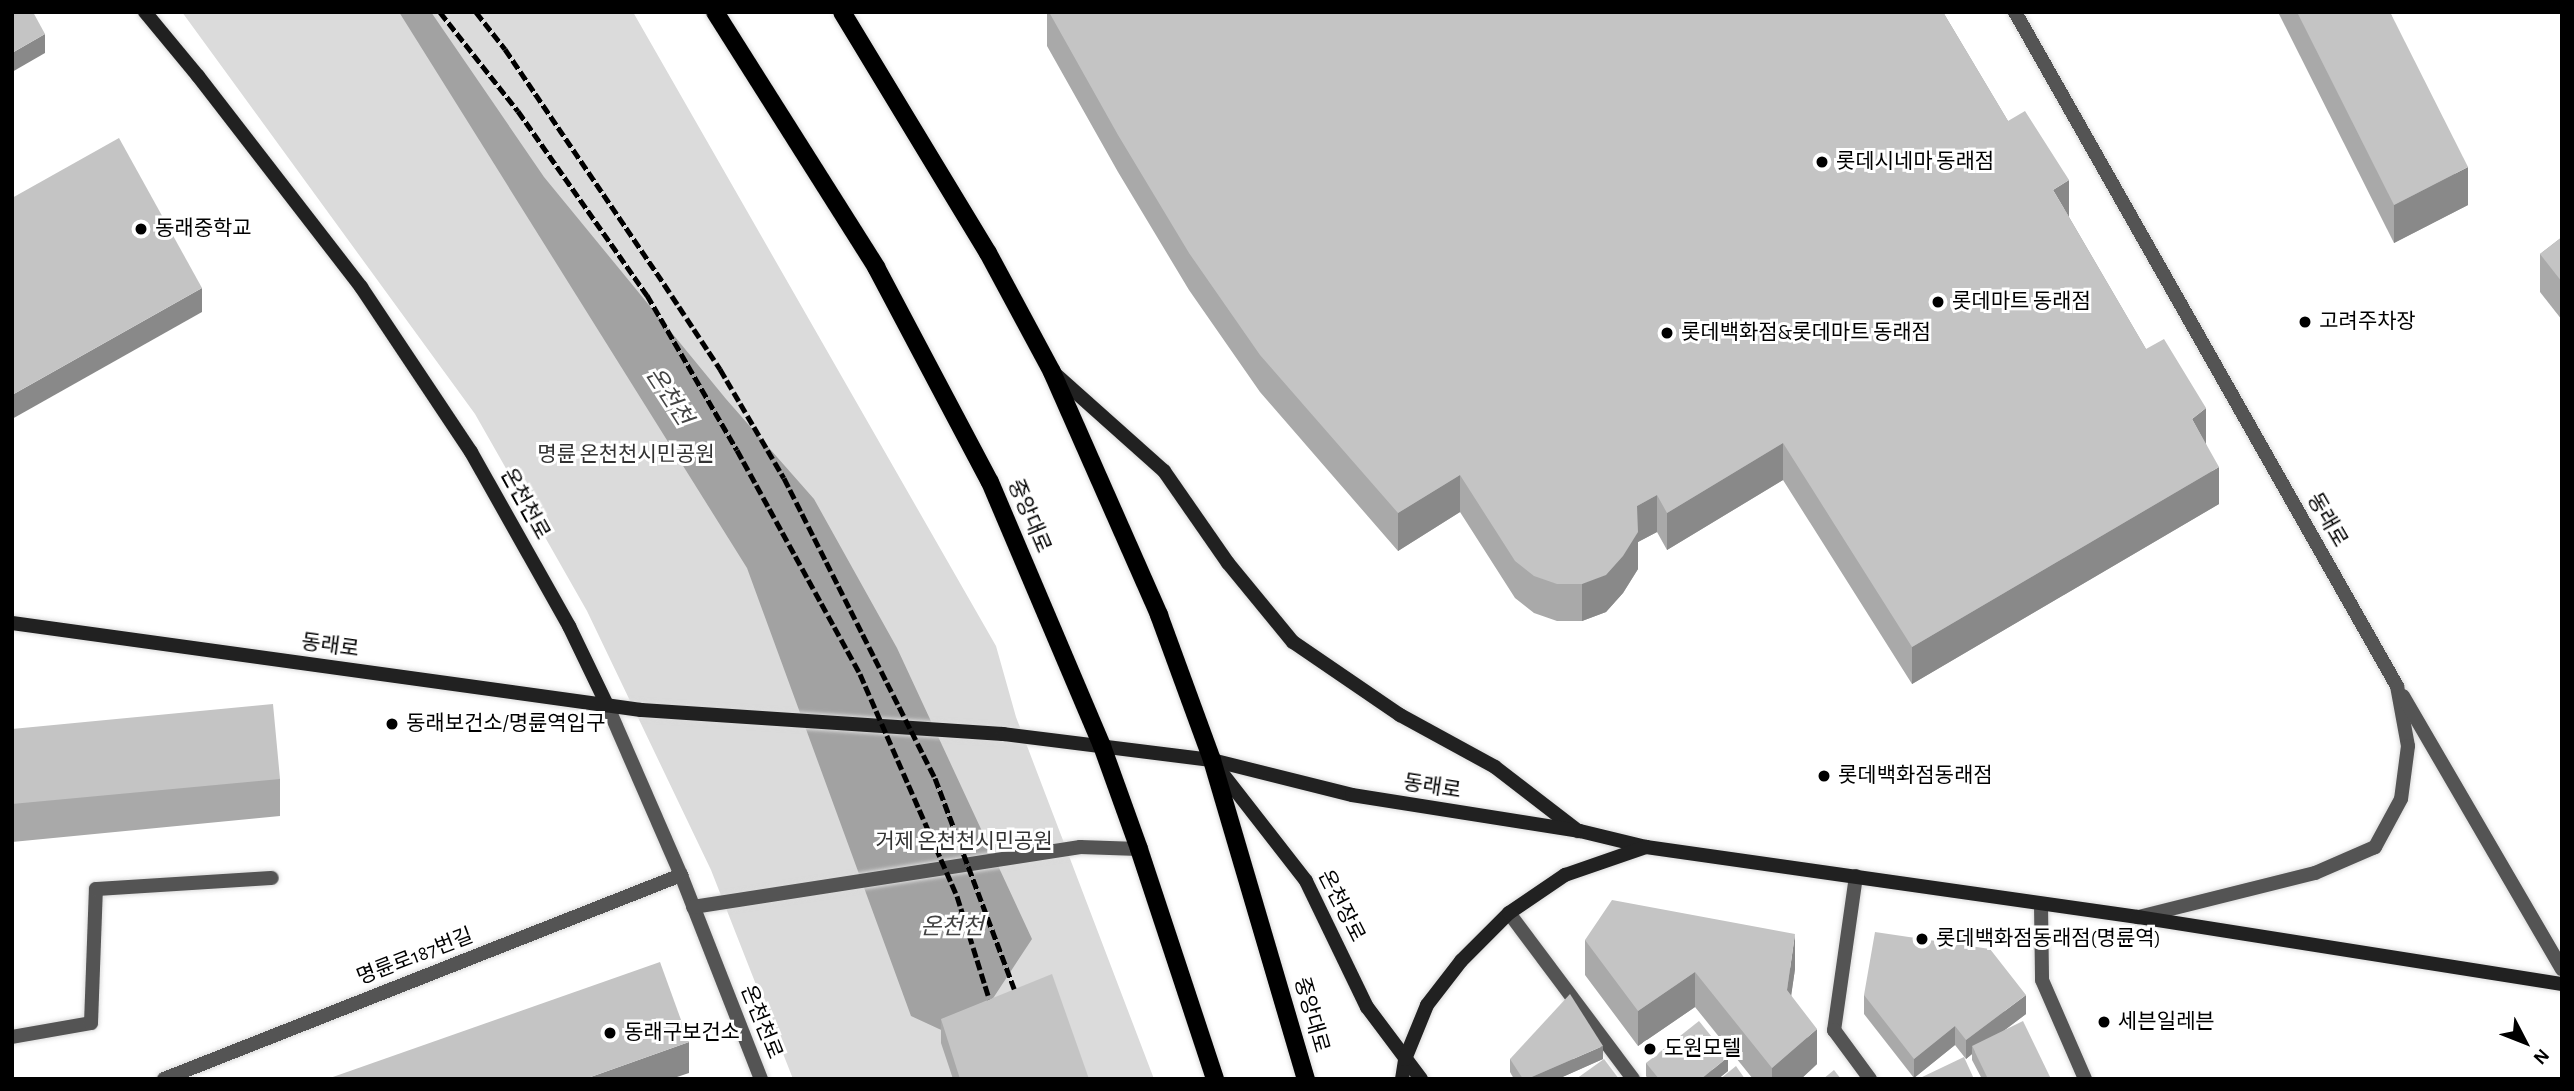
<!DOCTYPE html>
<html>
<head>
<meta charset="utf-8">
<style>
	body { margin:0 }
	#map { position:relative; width:2574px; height:1091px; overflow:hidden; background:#fff; font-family:"Alegreya Sans","Noto Sans KR",sans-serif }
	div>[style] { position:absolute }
	.green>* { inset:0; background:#dbdbdb }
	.water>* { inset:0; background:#a2a2a2 }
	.roads { filter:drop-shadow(0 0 2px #dbdbdb) drop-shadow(0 0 2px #dbdbdb) }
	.lane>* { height:14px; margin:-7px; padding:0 7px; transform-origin:7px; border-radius:7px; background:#545454 }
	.street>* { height:14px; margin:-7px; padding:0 7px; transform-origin:7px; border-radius:7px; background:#545454 }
	.secondary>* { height:14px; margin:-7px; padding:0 7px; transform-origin:7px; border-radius:7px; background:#212121 }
	.primary>* { height:18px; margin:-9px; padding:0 9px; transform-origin:9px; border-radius:9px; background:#000 }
	.rail>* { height:5px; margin-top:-2.5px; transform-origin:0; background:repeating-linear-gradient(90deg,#000 0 10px,transparent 0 13.5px) }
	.wall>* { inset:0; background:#a9a9a9 }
	.shaded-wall>* { inset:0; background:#898989 }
	.building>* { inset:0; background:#c4c4c4 }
	.dots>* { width:19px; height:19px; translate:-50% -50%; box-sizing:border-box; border:4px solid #fff; border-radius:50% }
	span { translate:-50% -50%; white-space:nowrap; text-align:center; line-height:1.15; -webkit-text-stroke:6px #fff; paint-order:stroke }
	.poi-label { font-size:21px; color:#000 }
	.left { translate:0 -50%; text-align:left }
	.park-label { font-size:21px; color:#323232 }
	.street-label { font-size:21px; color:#000 }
	.water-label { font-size:23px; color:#434343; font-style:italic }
	.frame { position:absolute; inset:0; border:14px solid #000; pointer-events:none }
	.north { position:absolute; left:2490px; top:1007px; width:70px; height:70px; -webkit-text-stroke:5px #fff; paint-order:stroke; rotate:132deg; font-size:19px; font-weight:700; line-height:28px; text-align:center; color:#000 }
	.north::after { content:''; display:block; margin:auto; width:24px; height:32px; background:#000; clip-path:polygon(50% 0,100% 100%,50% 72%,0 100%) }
</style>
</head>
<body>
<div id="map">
	<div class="green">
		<i style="clip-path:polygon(182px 12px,633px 12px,996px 646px,1016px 717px,1154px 1079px,793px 1079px,711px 870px,587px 611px,475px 414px)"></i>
	</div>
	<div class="water">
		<i style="clip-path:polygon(399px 12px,431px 12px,544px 177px,726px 399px,814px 499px,897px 648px,1032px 939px,965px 1041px,911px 1016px,747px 568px)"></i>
	</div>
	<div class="roads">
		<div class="lane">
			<i style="left:12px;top:1037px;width:80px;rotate:-10deg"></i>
			<i style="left:91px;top:1023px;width:134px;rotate:-87.9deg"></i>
			<i style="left:96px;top:889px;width:176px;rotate:-3.6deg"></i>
		</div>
		<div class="street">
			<i style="left:2015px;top:12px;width:775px;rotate:60.46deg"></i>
			<i style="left:2397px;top:686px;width:61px;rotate:79.6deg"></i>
			<i style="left:2408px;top:746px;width:53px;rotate:97.5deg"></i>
			<i style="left:2401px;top:799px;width:55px;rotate:118.4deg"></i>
			<i style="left:2375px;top:847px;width:65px;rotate:156.6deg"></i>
			<i style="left:2315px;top:873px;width:182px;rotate:166deg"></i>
			<i style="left:2403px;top:696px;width:316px;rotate:59.8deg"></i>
			<i style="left:607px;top:705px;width:185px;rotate:66.5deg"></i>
			<i style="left:681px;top:875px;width:219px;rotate:68.6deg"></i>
			<i style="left:1856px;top:876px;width:156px;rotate:98.1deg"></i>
			<i style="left:1834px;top:1030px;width:61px;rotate:53.7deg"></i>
			<i style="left:2041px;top:905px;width:75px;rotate:89.2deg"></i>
			<i style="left:2042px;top:980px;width:108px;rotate:66.5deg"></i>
			<i style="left:693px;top:907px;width:392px;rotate:-8.8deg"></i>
			<i style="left:1080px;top:847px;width:59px;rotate:1.9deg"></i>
			<i style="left:1509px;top:913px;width:207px;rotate:53.2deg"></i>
			<i style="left:164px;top:1079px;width:556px;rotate:-21.53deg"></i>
		</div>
		<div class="secondary">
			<i style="left:145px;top:12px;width:83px;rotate:50.4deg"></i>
			<i style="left:198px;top:76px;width:267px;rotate:52.3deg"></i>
			<i style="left:361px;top:287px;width:198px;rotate:56.3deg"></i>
			<i style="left:471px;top:452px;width:200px;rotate:60.6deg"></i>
			<i style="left:569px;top:626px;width:88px;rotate:64.3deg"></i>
			<i style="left:1054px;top:373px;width:147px;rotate:41.7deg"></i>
			<i style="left:1164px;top:471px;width:112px;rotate:55.2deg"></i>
			<i style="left:1228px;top:563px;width:102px;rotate:50.6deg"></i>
			<i style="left:1293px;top:642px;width:130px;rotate:34.3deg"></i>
			<i style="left:1400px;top:715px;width:108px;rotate:28.7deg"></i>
			<i style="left:1495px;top:767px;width:105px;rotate:37.6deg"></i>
			<i style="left:12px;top:623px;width:635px;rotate:7.87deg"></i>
			<i style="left:641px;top:710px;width:363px;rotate:3.8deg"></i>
			<i style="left:1003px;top:734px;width:211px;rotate:7.1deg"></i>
			<i style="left:1212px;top:760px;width:144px;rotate:14deg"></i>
			<i style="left:1352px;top:795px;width:231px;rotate:9deg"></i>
			<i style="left:1580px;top:831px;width:68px;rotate:13.6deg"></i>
			<i style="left:1646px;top:847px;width:497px;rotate:8.1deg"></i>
			<i style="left:2138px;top:917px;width:429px;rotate:9deg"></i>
			<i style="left:1215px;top:764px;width:148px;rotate:52.1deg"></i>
			<i style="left:1306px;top:881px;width:140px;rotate:64.2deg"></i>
			<i style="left:1367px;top:1007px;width:90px;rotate:53.1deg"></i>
			<i style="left:1402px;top:1079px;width:20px;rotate:-81deg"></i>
			<i style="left:1405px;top:1059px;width:58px;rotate:-67.8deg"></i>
			<i style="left:1427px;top:1005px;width:56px;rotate:-52.3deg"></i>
			<i style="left:1461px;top:961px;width:68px;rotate:-45deg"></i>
			<i style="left:1509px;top:913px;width:68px;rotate:-34.2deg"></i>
			<i style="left:1565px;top:875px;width:86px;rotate:-19.1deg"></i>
		</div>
		<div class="primary">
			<i style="left:715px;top:12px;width:302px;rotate:57.7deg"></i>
			<i style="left:876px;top:267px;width:243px;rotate:62.1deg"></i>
			<i style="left:990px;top:482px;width:287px;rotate:67deg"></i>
			<i style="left:1102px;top:746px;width:109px;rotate:70.2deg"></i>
			<i style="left:1139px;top:849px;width:242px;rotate:71.7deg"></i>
			<i style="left:842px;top:12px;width:282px;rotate:58.8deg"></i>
			<i style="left:988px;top:253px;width:135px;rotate:61.7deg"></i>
			<i style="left:1052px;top:372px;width:266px;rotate:66.2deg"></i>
			<i style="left:1159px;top:615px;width:154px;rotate:69.9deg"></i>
			<i style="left:1212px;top:760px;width:333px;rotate:73.6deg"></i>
		</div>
	</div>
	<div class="rail">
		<i style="left:440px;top:12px;width:126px;rotate:51.8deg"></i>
		<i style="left:518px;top:111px;width:225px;rotate:55deg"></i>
		<i style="left:647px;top:295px;width:179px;rotate:59.9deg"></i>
		<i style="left:737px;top:450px;width:256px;rotate:61.2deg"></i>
		<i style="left:860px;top:674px;width:242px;rotate:66.4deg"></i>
		<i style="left:957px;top:896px;width:127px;rotate:72.6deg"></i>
		<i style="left:476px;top:12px;width:47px;rotate:51.9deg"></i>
		<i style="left:505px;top:49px;width:284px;rotate:55.9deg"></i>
		<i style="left:664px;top:284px;width:102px;rotate:56.6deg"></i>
		<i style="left:720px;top:369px;width:126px;rotate:59.6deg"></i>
		<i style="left:784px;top:478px;width:336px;rotate:63.3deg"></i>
		<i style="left:935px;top:778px;width:245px;rotate:69.4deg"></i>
	</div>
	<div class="wall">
		<i style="clip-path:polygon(1047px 12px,1943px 12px,2008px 121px,2069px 217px,2146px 349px,2206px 444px,2219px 504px,1912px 684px,1783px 480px,1667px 550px,1657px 532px,1638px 542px,1638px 569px,1623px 593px,1606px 612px,1582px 621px,1557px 621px,1534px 613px,1515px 598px,1460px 512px,1398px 551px,1260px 392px,1189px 290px,1118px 172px,1047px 46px)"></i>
		<i style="clip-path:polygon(2278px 12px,2390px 12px,2468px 205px,2394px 243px)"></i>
		<i style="clip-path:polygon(2562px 237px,2562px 320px,2540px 292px,2540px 254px)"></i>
		<i style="clip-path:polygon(12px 729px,280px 779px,280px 816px,12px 842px)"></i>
		<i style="clip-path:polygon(1585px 940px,1795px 969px,1791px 995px,1817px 1064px,1801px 1079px,1753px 1079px,1695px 1007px,1638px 1046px,1585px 975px)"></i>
		<i style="clip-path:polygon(1864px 995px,2026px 1014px,2005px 1030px,2051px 1079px,1982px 1079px,1972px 1060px,1972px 1054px,1966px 1059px,1955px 1045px,1914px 1078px,1864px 1014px)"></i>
		<i style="clip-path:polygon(941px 1019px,1089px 1079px,953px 1079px,941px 1043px)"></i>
		<i style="clip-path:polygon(1510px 1059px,1603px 1059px,1558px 1079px,1514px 1079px,1510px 1072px)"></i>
		<i style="clip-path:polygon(1646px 1063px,1728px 1071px,1718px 1079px,1648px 1079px,1646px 1076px)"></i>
	</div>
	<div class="shaded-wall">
		<i style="clip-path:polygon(45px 34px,45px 53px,12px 72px,12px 53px)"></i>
		<i style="clip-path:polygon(2468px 167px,2468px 205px,2394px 243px,2394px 205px)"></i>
		<i style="clip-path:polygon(2069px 180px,2069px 217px,2053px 190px)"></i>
		<i style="clip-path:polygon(202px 288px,202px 312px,12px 419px,12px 395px)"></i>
		<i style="clip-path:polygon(2206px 408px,2206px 445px,2192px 419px)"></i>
		<i style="clip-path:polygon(1783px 443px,1783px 480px,1667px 550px,1667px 513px)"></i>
		<i style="clip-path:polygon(2219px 467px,2219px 504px,1912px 684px,1912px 647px)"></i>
		<i style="clip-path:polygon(1460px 475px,1460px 512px,1398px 551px,1398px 513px)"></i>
		<i style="clip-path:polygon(1657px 495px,1657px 532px,1638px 542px,1638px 569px,1623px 593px,1606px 612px,1582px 621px,1582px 584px,1637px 506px)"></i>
		<i style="clip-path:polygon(1795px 934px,1795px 969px,1787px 1025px,1787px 990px)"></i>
		<i style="clip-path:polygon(1695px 972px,1695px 1007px,1638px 1046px,1638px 1011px)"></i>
		<i style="clip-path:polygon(2026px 995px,2026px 1014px,1975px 1052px,1972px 1046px,1972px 1054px,1966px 1059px,1966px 1040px)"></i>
		<i style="clip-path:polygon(1955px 1026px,1955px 1045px,1914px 1078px,1914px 1059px)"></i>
		<i style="clip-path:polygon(1817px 1029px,1817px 1064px,1801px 1079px,1772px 1079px,1772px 1068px)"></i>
		<i style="clip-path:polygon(689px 1042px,689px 1073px,671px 1079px,585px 1079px)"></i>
		<i style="clip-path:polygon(1603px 1046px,1603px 1059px,1558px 1079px,1527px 1079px)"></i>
		<i style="clip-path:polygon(1728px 1057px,1728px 1071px,1718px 1079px,1701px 1079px)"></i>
	</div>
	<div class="building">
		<i style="clip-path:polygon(12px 12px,33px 12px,45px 34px,12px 53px)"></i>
		<i style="clip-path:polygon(1049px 12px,1943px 12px,2008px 121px,2025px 111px,2069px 180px,2053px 190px,2146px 349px,2164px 339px,2206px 408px,2192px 419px,2219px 467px,1912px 647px,1783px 443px,1667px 513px,1657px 495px,1637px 506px,1638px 532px,1623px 556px,1606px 575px,1582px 584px,1557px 584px,1534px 576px,1515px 561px,1460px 475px,1398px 513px,1260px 355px,1189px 253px,1118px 135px)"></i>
		<i style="clip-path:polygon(2297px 12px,2390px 12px,2468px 167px,2394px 205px)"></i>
		<i style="clip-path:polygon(119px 138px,202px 288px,12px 395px,12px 198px)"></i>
		<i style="clip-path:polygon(2562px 237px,2562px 282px,2540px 254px)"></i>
		<i style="clip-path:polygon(273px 704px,280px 779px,12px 804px,12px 729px)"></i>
		<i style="clip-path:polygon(1612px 900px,1795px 934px,1787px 990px,1817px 1029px,1772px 1068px,1695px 972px,1638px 1011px,1585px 940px)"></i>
		<i style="clip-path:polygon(1875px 932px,1990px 949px,2026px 995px,1966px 1040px,1955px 1026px,1914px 1059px,1864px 995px)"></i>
		<i style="clip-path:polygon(660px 962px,689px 1042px,585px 1079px,330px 1078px)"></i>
		<i style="clip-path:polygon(1052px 974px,1089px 1079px,960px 1079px,941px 1019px)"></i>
		<i style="clip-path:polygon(1570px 994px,1603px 1046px,1527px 1079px,1523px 1079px,1510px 1059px)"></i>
		<i style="clip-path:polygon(1699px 1021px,1728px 1057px,1701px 1079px,1659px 1079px,1646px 1063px)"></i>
		<i style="clip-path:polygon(2023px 1021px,2051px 1079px,1988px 1079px,1972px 1046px)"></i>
		<i style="clip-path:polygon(1964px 1057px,1974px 1079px,1920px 1079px,1920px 1078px)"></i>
		<i style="clip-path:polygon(1604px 1059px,1619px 1079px,1576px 1079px)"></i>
		<i style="clip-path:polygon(1736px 1066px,1745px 1079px,1720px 1079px)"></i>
		<i style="clip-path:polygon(1834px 1070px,1841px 1079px,1823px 1079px)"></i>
	</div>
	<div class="dots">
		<i style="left:1822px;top:162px;background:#000"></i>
		<i style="left:141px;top:229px;background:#000"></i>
		<i style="left:1938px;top:302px;background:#000"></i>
		<i style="left:2305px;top:322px;background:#000"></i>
		<i style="left:1667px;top:333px;background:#000"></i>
		<i style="left:392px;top:724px;background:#000"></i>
		<i style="left:1824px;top:776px;background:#000"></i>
		<i style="left:1922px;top:939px;background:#000"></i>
		<i style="left:2104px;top:1022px;background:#000"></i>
		<i style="left:610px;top:1033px;background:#000"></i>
		<i style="left:1650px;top:1049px;background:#000"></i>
	</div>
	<div class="poi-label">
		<span class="left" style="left:1836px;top:162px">롯데시네마 동래점</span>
		<span class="left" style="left:155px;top:229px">동래중학교</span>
		<span class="left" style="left:1952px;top:302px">롯데마트 동래점</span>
		<span class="left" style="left:2319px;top:322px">고려주차장</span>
		<span class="left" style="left:1681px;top:333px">롯데백화점&amp;롯데마트 동래점</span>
		<span class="left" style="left:406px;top:724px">동래보건소/명륜역입구</span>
		<span class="left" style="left:1838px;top:776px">롯데백화점동래점</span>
		<span class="left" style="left:1936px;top:939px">롯데백화점동래점(명륜역)</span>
		<span class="left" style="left:2118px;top:1022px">세븐일레븐</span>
		<span class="left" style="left:624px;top:1033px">동래구보건소</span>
		<span class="left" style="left:1664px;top:1049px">도원모텔</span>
	</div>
	<div class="park-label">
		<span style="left:626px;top:455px">명륜 온천천시민공원</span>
		<span style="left:964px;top:842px">거제 온천천시민공원</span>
	</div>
	<div class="street-label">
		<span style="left:525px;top:504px;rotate:61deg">온천천로</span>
		<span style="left:1029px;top:516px;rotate:67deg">중앙대로</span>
		<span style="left:2327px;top:520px;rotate:60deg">동래로</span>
		<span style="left:330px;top:646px;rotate:8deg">동래로</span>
		<span style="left:1432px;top:787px;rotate:9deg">동래로</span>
		<span style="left:1341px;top:906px;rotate:63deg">온천장로</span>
		<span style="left:415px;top:957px;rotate:-21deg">명륜로187번길</span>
		<span style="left:1311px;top:1015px;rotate:74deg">중앙대로</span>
		<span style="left:761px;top:1022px;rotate:68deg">온천천로</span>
	</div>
	<div class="water-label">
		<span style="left:668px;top:397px;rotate:57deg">온천천</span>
		<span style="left:952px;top:928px">온천천</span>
	</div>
	<div class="frame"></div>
	<div class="north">N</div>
</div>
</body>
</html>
